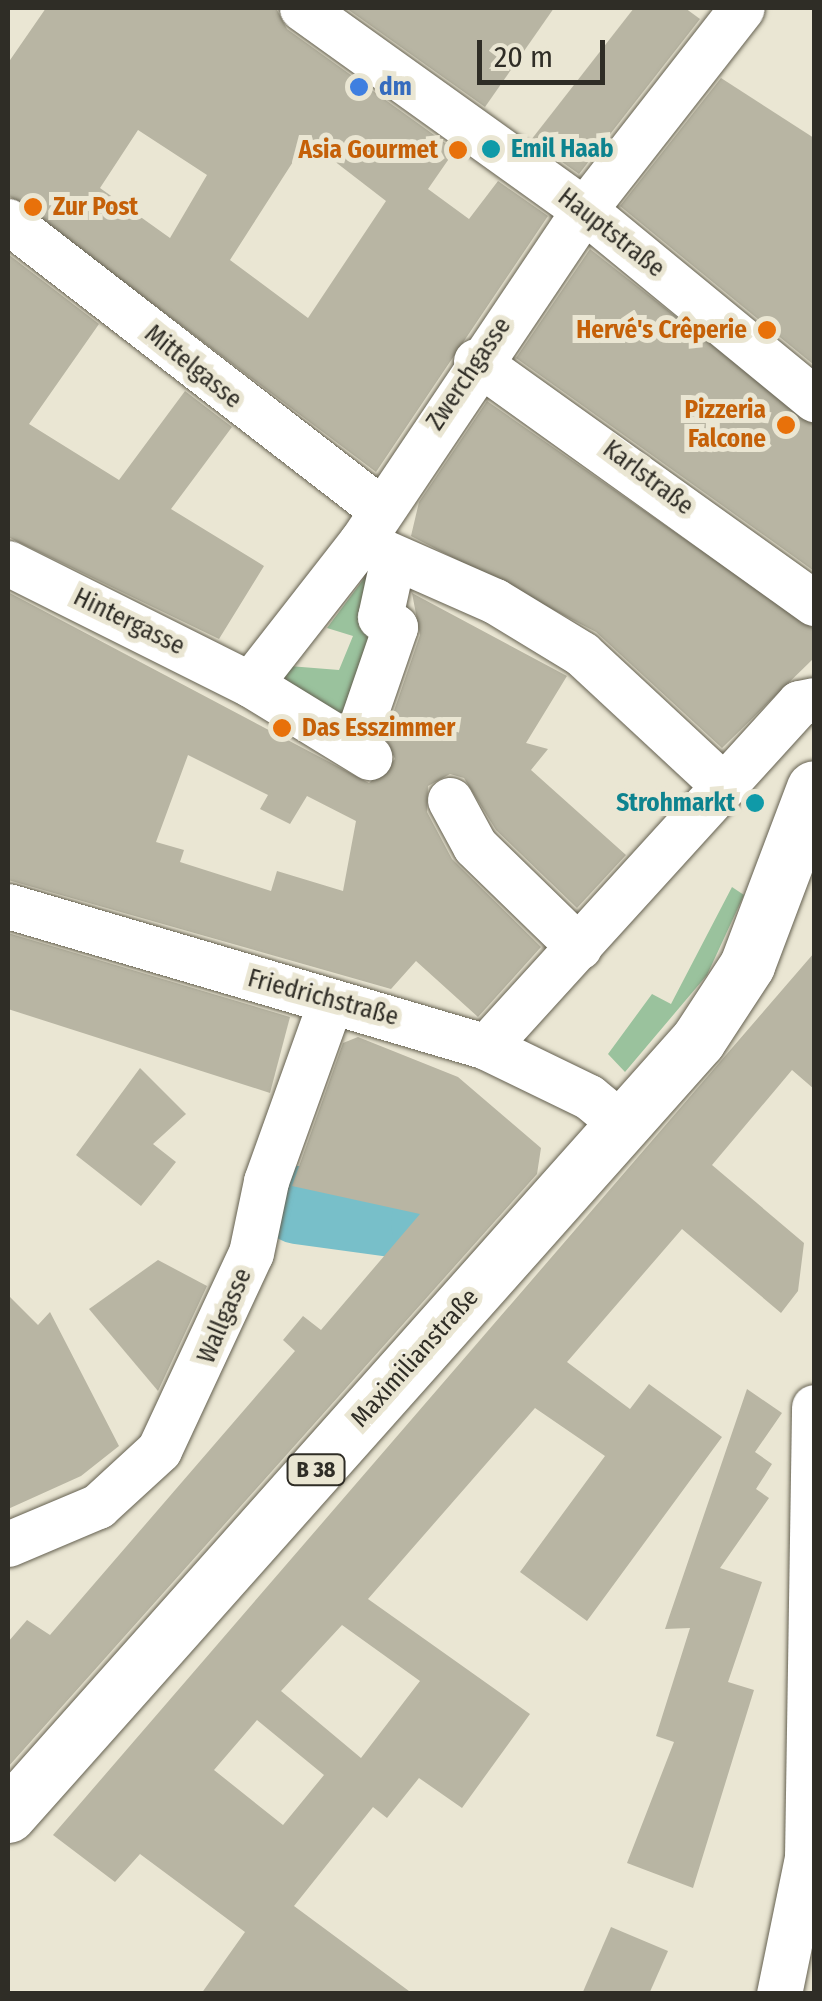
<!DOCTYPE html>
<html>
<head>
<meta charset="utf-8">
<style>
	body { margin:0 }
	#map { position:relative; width:822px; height:2001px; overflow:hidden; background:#eae6d3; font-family:"Fira Sans Condensed",sans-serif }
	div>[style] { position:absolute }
	.green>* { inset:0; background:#9ac29d }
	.stream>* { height:12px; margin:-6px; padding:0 6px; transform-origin:6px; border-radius:6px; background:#78bfc9 }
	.river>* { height:78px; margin:-39px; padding:0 39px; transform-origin:39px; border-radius:39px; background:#78bfc9 }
	.building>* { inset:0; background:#b8b5a3 }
	.roads { filter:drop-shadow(0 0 2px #646050) drop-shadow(0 0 2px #646050) }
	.street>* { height:45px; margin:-22.5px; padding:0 22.5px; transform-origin:22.5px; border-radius:22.5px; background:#fff }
	.primary>* { height:55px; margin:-27.5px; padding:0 27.5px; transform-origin:27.5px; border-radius:27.5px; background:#fff }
	.dots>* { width:28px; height:28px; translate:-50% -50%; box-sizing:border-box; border:5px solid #eae6d3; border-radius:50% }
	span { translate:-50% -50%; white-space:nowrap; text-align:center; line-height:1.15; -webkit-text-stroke:10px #eae6d3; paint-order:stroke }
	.shield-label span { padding:2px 8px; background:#eae6d3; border:2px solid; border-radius:8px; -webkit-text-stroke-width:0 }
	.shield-label { font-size:22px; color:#2f2d26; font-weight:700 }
	.shop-label { font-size:25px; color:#366cbe; font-weight:700 }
	.left { translate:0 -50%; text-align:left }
	.culture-label { font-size:25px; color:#0d838f; font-weight:700 }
	.right { translate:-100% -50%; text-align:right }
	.food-label { font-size:25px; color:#c56008; font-weight:700 }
	.street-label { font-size:25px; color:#2f2d26 }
	.frame { position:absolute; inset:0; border:10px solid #2f2d26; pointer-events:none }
	.scale { position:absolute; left:477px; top:40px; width:128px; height:45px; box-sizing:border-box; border:5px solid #2f2d26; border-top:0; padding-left:12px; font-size:30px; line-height:35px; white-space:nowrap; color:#2f2d26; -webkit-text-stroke:8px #eae6d3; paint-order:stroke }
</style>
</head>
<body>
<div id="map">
	<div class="green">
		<i style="clip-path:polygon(371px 569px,384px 578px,350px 739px,271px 691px,289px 666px,339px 670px,353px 636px,327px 628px)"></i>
		<i style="clip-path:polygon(732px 887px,744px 895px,707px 975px,625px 1072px,608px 1054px,652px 994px,671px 1004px)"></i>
	</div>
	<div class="stream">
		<i style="left:343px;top:1211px;width:13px;rotate:-39deg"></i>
	</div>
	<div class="river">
		<i style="left:298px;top:1205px;width:133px;rotate:7.8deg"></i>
		<i style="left:430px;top:1223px;width:26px;rotate:-40deg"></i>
	</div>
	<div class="building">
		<i style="clip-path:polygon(evenodd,46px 8px,276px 8px,287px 29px,455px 150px,428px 189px,469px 219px,498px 181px,548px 216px,376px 472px,8px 195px,8px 63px,46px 8px,138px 130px,207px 175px,170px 238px,100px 188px,138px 130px,46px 8px,307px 140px,386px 201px,308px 318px,230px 260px,307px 140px)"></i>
		<i style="clip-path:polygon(346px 8px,554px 8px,485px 107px)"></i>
		<i style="clip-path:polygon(634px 8px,685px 8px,700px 19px,579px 174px,531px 140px)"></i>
		<i style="clip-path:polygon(721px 78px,814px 138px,814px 365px,620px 206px)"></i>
		<i style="clip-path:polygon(590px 249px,814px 425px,814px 571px,516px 358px)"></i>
		<i style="clip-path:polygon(8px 254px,99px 324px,29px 424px,119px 480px,185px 391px,232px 427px,171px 509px,264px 566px,219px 639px,8px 537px)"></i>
		<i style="clip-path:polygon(487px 401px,814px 629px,814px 658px,722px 748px,596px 632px,411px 536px,419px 502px)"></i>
		<i style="clip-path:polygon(evenodd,8px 592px,369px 783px,395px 759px,385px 737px,420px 635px,412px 593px,567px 676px,526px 743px,548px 749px,531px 770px,626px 855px,577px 908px,496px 830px,464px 778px,450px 774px,428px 786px,427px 812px,452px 859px,541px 947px,478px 1017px,416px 961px,391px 989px,8px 880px,8px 592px,188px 755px,268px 795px,260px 809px,290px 824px,307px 796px,356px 821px,343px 891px,277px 871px,271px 891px,180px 862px,184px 850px,156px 842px,188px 755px)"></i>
		<i style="clip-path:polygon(8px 933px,290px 1017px,270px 1093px,8px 1009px)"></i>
		<i style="clip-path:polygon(evenodd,814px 953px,814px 1089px,792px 1070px,712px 1165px,804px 1243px,798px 1291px,781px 1313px,682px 1229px,567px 1362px,630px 1409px,649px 1384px,722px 1437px,587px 1621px,520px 1572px,605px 1456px,535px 1408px,368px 1599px,530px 1714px,462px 1808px,419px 1778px,387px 1818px,373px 1807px,294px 1906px,413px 1994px,201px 1994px,245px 1932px,140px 1854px,115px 1882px,53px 1835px,814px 953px,342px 1625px,420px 1681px,361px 1758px,281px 1691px,342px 1625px,814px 953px,257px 1720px,324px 1775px,283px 1825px,214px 1770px,257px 1720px)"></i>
		<i style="clip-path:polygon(358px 1037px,458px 1077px,541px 1148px,537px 1174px,8px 1767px,8px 1642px,27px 1620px,50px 1635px,295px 1351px,283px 1340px,303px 1316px,321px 1330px,420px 1214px,292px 1186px,343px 1043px)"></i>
		<i style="clip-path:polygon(140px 1068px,186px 1114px,153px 1144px,176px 1162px,141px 1206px,76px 1155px)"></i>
		<i style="clip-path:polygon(158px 1260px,207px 1286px,158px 1391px,89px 1309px)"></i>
		<i style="clip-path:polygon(8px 1295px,38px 1325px,50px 1312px,119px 1446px,81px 1476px,8px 1509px)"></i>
		<i style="clip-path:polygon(747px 1389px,782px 1413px,755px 1452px,772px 1464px,756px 1489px,769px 1498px,720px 1568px,762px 1582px,728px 1682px,754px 1690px,693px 1888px,627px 1863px,674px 1742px,656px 1736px,690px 1628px,665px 1629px)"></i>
		<i style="clip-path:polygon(611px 1927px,668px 1951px,649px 1994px,582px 1994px)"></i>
	</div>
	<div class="roads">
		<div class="street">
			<i style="left:302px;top:8px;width:347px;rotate:35.6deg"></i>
			<i style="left:584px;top:210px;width:298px;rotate:39.4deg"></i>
			<i style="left:8px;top:221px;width:471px;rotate:37.7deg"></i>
			<i style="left:476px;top:361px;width:416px;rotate:35.6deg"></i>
			<i style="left:361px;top:542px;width:146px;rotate:23.8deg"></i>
			<i style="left:495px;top:601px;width:102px;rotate:31.3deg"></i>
			<i style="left:582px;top:654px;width:194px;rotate:42.9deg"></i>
			<i style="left:8px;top:563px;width:271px;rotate:26.6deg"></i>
			<i style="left:250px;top:684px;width:140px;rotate:31.5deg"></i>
			<i style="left:250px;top:684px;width:180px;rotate:-52deg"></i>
			<i style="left:361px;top:542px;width:400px;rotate:-56.1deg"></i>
			<i style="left:584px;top:210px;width:256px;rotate:-52deg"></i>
			<i style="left:354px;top:746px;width:126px;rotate:-71deg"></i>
			<i style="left:395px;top:627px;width:18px;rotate:-146deg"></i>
			<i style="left:380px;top:617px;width:60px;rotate:-77.6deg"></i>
			<i style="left:450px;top:800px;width:52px;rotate:61.5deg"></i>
			<i style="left:475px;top:846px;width:145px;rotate:44.2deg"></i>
			<i style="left:8px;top:906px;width:498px;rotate:16.4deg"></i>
			<i style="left:486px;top:1047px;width:114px;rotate:25.9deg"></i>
			<i style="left:589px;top:1097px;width:44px;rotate:39.5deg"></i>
			<i style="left:486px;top:1047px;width:465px;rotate:-47.7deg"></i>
			<i style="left:799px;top:703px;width:15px;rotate:-11deg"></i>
			<i style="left:8px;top:1544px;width:98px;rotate:-22.9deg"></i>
			<i style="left:98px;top:1506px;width:83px;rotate:-42.6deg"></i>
			<i style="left:159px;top:1450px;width:217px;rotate:-65deg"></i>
			<i style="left:251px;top:1253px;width:74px;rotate:-78.2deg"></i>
			<i style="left:266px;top:1181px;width:189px;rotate:-70.2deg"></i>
			<i style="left:779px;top:1994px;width:140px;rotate:-78.4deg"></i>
			<i style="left:807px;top:1857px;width:450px;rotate:-89.1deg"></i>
		</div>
		<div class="primary">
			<i style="left:8px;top:1815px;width:1038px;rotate:-48.32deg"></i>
			<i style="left:698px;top:1040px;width:90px;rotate:-56.8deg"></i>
			<i style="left:747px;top:965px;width:189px;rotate:-69.3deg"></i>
		</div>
	</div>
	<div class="dots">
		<i style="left:359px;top:87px;background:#3f7fe0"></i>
		<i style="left:491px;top:149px;background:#0f9aa8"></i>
		<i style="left:458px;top:150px;background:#e8710a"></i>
		<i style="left:33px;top:207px;background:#e8710a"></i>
		<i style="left:767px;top:330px;background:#e8710a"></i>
		<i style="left:786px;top:425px;background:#e8710a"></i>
		<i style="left:282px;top:728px;background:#e8710a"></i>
		<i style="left:755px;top:803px;background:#0f9aa8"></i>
	</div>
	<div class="shield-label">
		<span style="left:316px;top:1470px">B 38</span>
	</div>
	<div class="shop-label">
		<span class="left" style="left:379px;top:87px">dm</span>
	</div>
	<div class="culture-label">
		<span class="left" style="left:511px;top:149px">Emil Haab</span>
		<span class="right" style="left:735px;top:803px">Strohmarkt</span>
	</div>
	<div class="food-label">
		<span class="right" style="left:438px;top:150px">Asia Gourmet</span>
		<span class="left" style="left:53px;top:207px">Zur Post</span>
		<span class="right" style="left:747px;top:330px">Hervé's Crêperie</span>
		<span class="right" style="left:766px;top:425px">Pizzeria<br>Falcone</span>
		<span class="left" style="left:302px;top:728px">Das Esszimmer</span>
	</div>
	<div class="street-label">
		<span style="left:611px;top:233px;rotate:38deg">Hauptstraße</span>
		<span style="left:193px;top:367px;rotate:39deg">Mittelgasse</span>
		<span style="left:469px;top:374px;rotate:-56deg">Zwerchgasse</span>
		<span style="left:648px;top:478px;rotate:37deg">Karlstraße</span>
		<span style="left:129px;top:622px;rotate:26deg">Hintergasse</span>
		<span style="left:323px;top:998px;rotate:15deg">Friedrichstraße</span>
		<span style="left:225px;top:1316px;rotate:-67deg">Wallgasse</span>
		<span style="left:415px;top:1358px;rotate:-48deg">Maximilianstraße</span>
	</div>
	<div class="frame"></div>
	<div class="scale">20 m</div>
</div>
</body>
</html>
